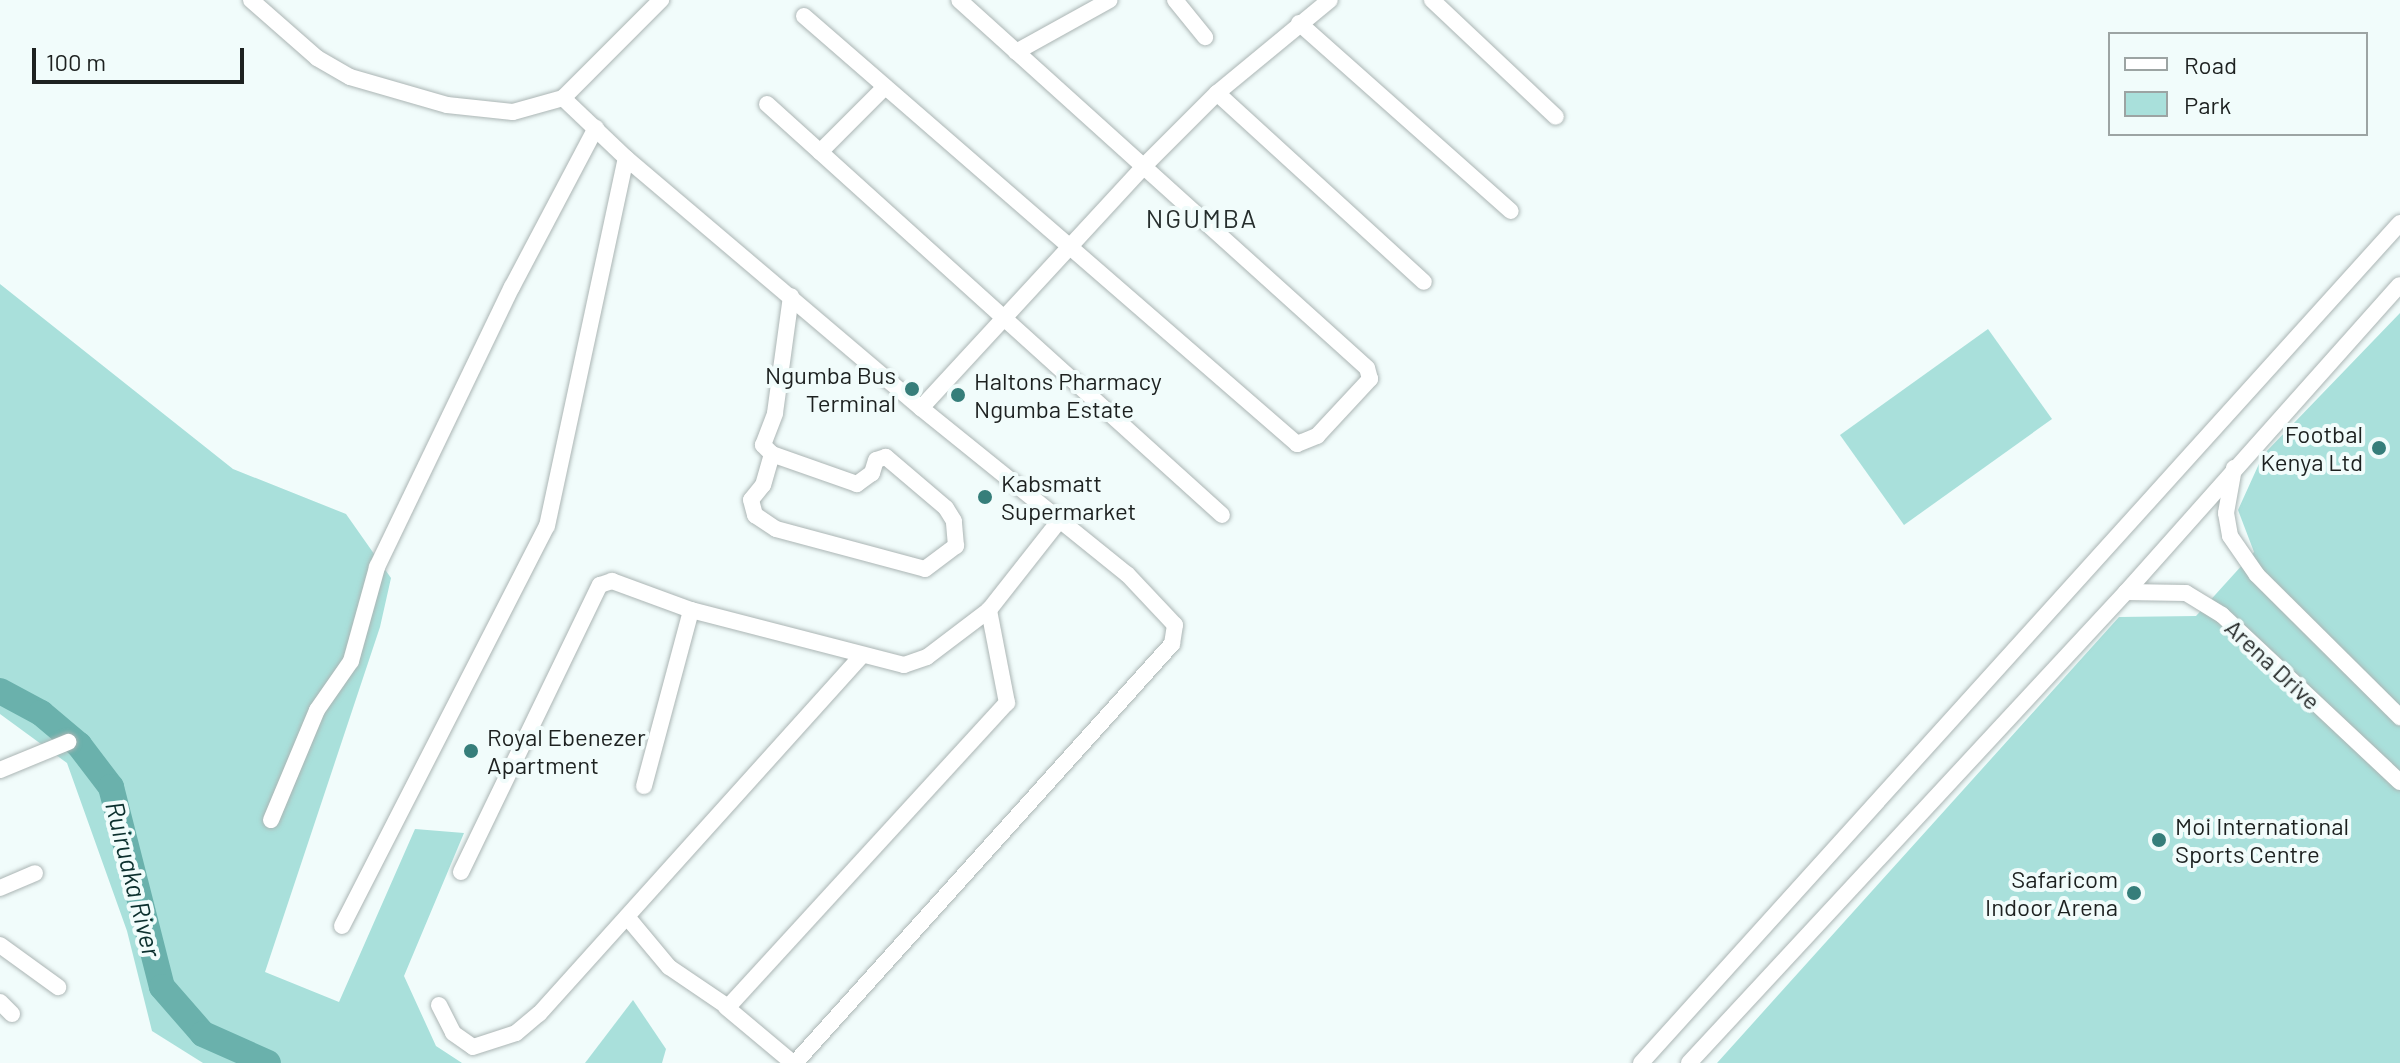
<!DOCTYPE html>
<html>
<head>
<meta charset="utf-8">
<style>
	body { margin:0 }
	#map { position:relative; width:2400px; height:1063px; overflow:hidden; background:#f1fcfb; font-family:Barlow,sans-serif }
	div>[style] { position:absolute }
	.green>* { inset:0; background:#a9e0db }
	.river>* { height:26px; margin:-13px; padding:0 13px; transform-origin:13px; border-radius:13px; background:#6ab1ac }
	.roads { filter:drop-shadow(0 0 2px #abb5b4) drop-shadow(0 0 2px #abb5b4) }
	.minor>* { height:16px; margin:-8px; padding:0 8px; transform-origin:8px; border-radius:8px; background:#fff }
	.dots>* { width:22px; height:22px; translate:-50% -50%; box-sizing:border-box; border:4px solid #f1fcfb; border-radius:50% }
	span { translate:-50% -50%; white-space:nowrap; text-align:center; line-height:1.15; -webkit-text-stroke:8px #f1fcfb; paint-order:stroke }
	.poi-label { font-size:24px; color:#1d2120 }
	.right { translate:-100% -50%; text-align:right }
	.left { translate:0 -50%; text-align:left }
	.street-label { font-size:24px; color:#1d2120 }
	.neighbourhood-label { font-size:26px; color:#262e2d; letter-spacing:2px }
	.water-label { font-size:26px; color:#0c302e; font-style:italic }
	.legend { position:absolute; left:2108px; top:32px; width:260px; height:104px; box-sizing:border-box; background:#f1fcfb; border:2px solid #9ca4a3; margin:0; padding:10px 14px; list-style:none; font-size:24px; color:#1d2120 }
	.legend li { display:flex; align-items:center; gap:16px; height:40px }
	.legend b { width:40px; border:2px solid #9ca4a3 }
	.scale { position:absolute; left:32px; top:48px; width:212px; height:36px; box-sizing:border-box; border:4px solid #1d2120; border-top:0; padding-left:10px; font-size:24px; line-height:28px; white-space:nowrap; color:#1d2120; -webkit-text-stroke:6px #f1fcfb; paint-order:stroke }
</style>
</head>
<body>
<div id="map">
	<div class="green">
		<i style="clip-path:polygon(0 284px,233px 469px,346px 514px,391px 578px,380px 627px,265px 972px,339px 1002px,415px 829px,464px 833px,404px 976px,436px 1046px,462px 1063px,203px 1063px,152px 1031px,127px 931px,67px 763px,0 714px)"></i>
		<i style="clip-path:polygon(2400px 313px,2400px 1063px,1717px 1063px,2119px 617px,2196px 616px,2254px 552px,2238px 510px,2263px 455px)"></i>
		<i style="clip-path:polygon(1988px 329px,2052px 419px,1904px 525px,1840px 435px)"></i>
		<i style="clip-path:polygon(633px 1000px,666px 1049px,662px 1063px,585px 1063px)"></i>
	</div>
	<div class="river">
		<i style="left:0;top:691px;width:47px;rotate:28.2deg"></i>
		<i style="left:41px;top:713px;width:50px;rotate:40.1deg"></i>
		<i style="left:79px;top:745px;width:53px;rotate:52.7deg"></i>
		<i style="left:111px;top:787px;width:206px;rotate:75.7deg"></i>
		<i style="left:162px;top:987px;width:62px;rotate:48.9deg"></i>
		<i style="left:203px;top:1034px;width:71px;rotate:24deg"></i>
	</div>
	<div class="roads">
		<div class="minor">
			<i style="left:251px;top:0;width:88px;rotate:41.3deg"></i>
			<i style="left:317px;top:58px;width:38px;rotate:30deg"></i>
			<i style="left:350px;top:77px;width:101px;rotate:16.1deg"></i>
			<i style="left:447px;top:105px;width:66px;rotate:6.1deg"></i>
			<i style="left:513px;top:112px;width:52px;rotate:-15.6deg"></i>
			<i style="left:563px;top:98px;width:139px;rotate:-45deg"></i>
			<i style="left:1175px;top:0;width:48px;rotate:51deg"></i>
			<i style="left:1432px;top:0;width:170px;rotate:43.3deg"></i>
			<i style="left:804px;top:16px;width:653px;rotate:40.96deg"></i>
			<i style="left:1297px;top:444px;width:22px;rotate:-22deg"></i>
			<i style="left:1317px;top:436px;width:78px;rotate:-47.1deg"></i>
			<i style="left:1370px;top:379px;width:11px;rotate:-105deg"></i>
			<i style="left:1367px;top:368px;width:549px;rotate:-137.95deg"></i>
			<i style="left:1299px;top:23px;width:283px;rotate:41.6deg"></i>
			<i style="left:1016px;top:52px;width:107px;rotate:-29deg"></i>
			<i style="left:1217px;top:93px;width:280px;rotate:42.4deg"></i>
			<i style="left:563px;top:98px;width:87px;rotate:43.6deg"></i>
			<i style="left:626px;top:158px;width:387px;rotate:40.3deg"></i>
			<i style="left:921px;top:408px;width:265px;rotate:38.9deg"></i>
			<i style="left:1127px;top:574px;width:70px;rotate:46.7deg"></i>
			<i style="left:1175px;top:625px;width:19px;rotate:99deg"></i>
			<i style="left:1172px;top:644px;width:564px;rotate:131.98deg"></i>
			<i style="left:767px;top:104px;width:613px;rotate:42.09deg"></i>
			<i style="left:820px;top:152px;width:92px;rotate:-45deg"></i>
			<i style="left:921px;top:408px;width:328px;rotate:-47.3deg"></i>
			<i style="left:1143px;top:167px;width:105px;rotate:-45deg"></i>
			<i style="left:1217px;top:93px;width:146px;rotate:-39.5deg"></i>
			<i style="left:772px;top:454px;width:32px;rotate:106deg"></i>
			<i style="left:763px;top:485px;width:19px;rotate:129deg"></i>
			<i style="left:751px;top:500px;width:16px;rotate:75deg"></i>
			<i style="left:755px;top:515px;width:25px;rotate:34deg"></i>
			<i style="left:776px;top:529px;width:154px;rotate:15deg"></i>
			<i style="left:925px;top:569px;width:39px;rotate:-37deg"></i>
			<i style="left:956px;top:546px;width:25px;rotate:-95deg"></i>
			<i style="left:954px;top:521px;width:15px;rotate:-122deg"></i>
			<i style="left:946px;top:508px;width:79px;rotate:-139.6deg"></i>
			<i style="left:886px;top:457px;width:10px;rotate:163deg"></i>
			<i style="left:876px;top:460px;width:14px;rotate:107deg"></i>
			<i style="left:872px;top:473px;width:19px;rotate:144deg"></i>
			<i style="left:857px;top:484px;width:90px;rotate:-160.6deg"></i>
			<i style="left:772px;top:454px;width:13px;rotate:-135deg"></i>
			<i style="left:763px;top:445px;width:34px;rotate:-69deg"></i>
			<i style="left:775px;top:413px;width:118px;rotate:-82.2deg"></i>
			<i style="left:2234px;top:468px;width:46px;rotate:100.1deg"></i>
			<i style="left:2226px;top:513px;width:23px;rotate:80deg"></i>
			<i style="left:2230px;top:536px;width:47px;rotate:55.3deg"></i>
			<i style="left:2257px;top:575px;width:202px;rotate:44.8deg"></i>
			<i style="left:2126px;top:592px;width:60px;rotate:1deg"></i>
			<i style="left:2186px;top:593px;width:42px;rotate:31.4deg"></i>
			<i style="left:2222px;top:615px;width:244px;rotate:43.2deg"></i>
			<i style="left:0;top:770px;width:74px;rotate:-22.4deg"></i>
			<i style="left:644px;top:786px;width:182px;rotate:-75deg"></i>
			<i style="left:271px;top:820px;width:119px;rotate:-67.3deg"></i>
			<i style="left:317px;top:710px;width:60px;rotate:-55.2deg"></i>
			<i style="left:351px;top:661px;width:98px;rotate:-74.5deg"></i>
			<i style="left:377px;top:567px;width:311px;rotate:-64.3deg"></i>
			<i style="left:512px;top:287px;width:180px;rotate:-62.2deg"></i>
			<i style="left:461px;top:872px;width:319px;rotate:-64.2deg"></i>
			<i style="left:600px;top:585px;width:13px;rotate:-18deg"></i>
			<i style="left:612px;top:581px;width:84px;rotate:20.2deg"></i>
			<i style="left:691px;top:610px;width:220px;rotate:14.5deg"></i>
			<i style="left:904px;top:665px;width:24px;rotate:-19deg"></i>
			<i style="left:927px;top:657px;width:78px;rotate:-37.2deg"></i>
			<i style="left:989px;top:610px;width:113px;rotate:-51.8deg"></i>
			<i style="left:0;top:888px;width:38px;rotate:-23deg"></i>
			<i style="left:628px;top:918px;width:64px;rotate:50.1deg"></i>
			<i style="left:669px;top:967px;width:71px;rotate:34.1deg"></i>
			<i style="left:728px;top:1007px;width:413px;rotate:-47.5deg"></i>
			<i style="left:1007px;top:703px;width:95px;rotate:-101deg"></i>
			<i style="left:342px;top:926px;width:449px;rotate:-62.9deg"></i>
			<i style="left:547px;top:526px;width:376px;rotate:-77.9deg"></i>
			<i style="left:0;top:945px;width:72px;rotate:35.9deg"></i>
			<i style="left:0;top:1002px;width:17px;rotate:45deg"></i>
			<i style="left:439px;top:1005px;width:31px;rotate:63deg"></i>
			<i style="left:453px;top:1033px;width:24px;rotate:35deg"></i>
			<i style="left:473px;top:1047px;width:45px;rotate:-18deg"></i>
			<i style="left:516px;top:1033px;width:30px;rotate:-40deg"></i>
			<i style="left:539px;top:1014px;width:481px;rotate:-48deg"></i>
			<i style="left:726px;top:1007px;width:87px;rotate:39.9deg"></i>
			<i style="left:1641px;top:1063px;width:1132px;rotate:-47.9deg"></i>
			<i style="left:1689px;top:1063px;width:643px;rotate:-47.14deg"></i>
			<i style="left:2126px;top:592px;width:411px;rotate:-48.3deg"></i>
		</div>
	</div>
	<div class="dots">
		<i style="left:912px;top:389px;background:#367e7a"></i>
		<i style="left:958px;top:395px;background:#367e7a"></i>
		<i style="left:2379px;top:448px;background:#367e7a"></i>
		<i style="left:985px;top:497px;background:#367e7a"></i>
		<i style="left:471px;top:751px;background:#367e7a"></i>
		<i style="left:2159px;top:840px;background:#367e7a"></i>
		<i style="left:2134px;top:893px;background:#367e7a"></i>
	</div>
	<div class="poi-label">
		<span class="right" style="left:896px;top:389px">Ngumba Bus<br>Terminal</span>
		<span class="left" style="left:974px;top:395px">Haltons Pharmacy<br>Ngumba Estate</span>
		<span class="right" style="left:2363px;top:448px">Footbal<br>Kenya Ltd</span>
		<span class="left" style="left:1001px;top:497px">Kabsmatt<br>Supermarket</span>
		<span class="left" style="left:487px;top:751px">Royal Ebenezer<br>Apartment</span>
		<span class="left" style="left:2175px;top:840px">Moi International<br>Sports Centre</span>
		<span class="right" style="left:2118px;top:893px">Safaricom<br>Indoor Arena</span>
	</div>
	<div class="street-label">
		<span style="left:2273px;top:664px;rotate:43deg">Arena Drive</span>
	</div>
	<div class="neighbourhood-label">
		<span style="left:1202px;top:218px">NGUMBA</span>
	</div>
	<div class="water-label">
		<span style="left:134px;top:879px;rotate:76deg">Ruiruaka River</span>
	</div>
	<ul class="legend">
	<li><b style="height:10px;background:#fff"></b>Road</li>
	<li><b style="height:22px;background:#a9e0db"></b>Park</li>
	</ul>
	<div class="scale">100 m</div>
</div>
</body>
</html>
